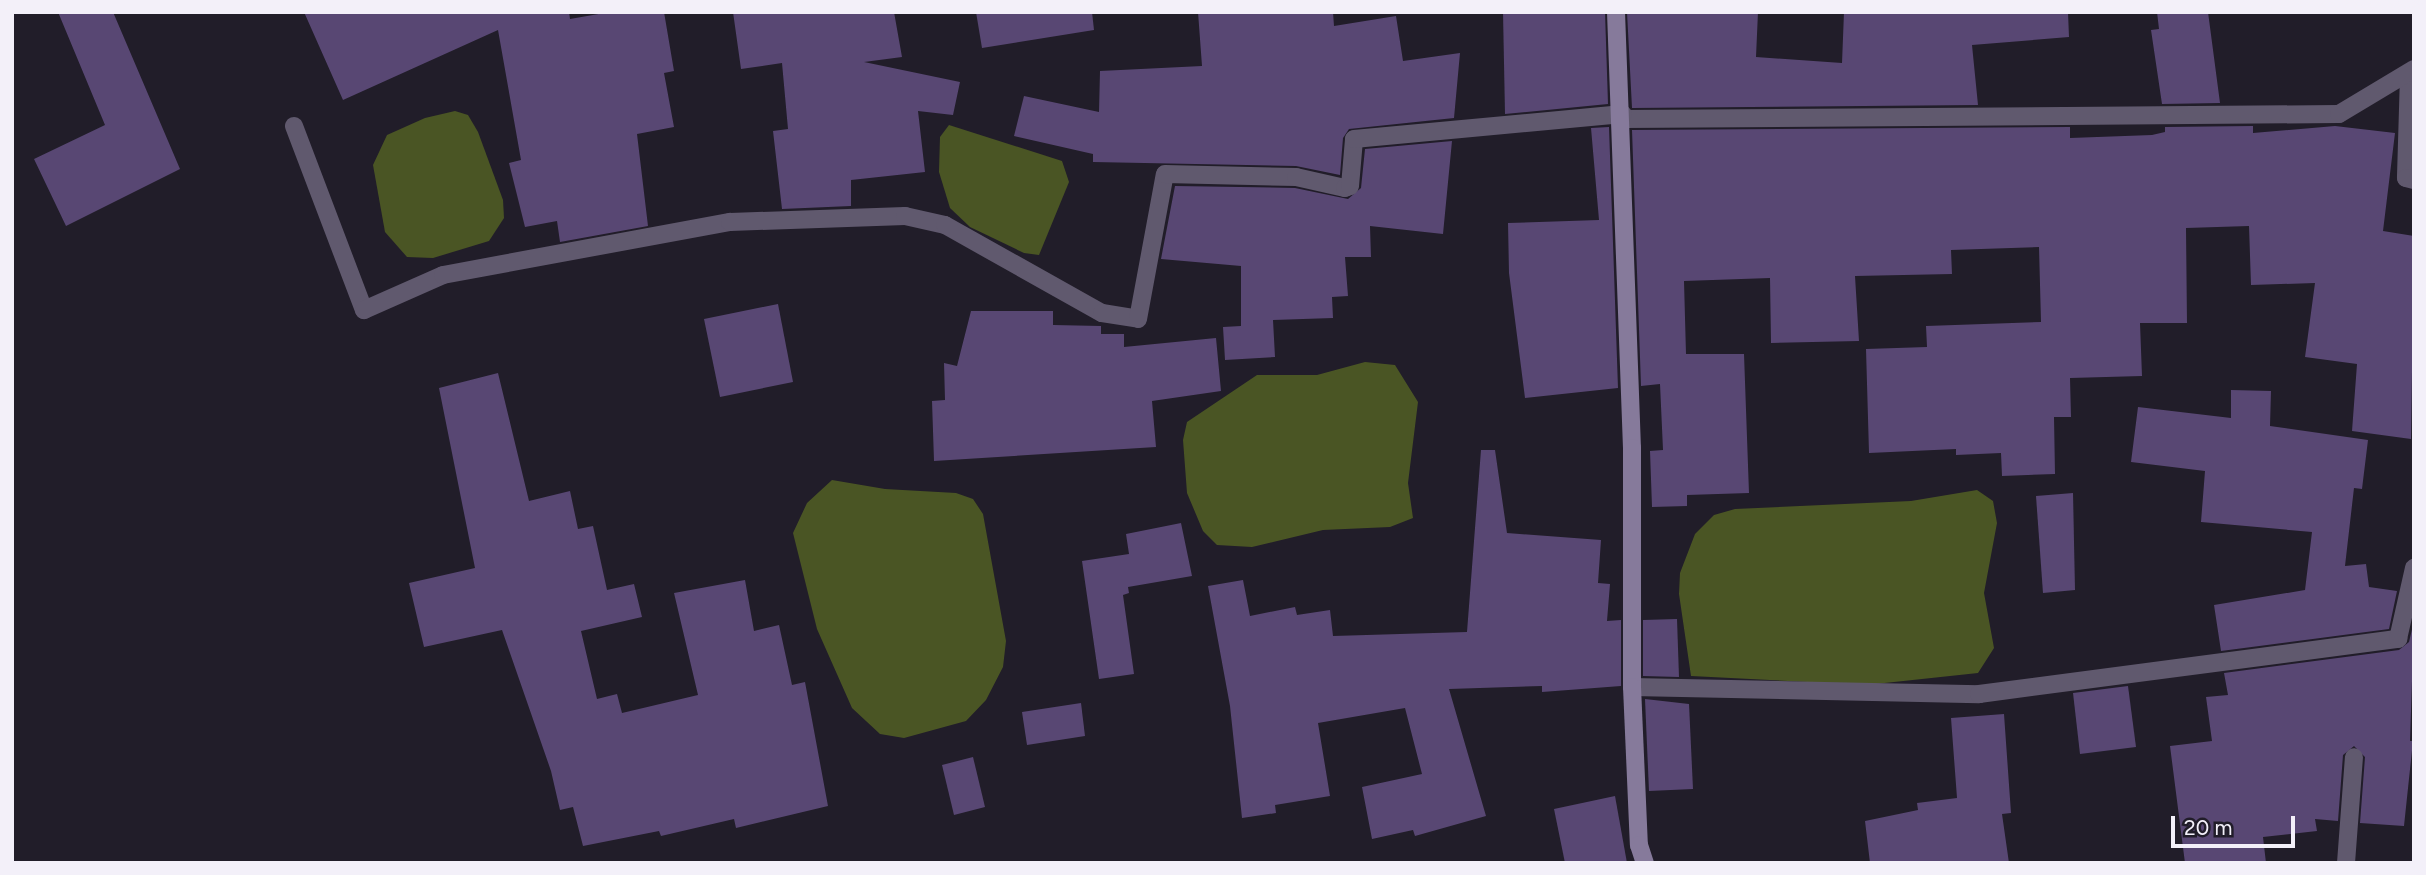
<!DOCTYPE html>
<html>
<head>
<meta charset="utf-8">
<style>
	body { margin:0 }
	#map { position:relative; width:2426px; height:875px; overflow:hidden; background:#211d29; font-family:Figtree,sans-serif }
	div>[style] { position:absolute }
	.water>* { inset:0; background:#4a5524 }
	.building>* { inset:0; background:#584773 }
	.street>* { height:18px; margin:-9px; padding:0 9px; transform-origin:9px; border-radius:9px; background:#60596e }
	.secondary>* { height:18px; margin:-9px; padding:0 9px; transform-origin:9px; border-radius:9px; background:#867a9b }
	span { translate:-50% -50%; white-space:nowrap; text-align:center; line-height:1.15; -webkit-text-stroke:6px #211d29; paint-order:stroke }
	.frame { position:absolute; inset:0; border:14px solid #f3f0f9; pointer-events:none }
	.scale { position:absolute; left:2171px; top:816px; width:124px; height:32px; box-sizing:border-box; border:4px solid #f3f0f9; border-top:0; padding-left:9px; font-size:21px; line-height:24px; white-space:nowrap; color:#f3f0f9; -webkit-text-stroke:5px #211d29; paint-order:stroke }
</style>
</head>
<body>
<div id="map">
	<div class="water">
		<i style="clip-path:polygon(455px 111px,468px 115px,478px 132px,503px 200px,504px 218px,489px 241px,433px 258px,407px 257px,385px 232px,373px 165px,387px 135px,425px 118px)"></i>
		<i style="clip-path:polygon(949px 125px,1062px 161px,1069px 182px,1039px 255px,1024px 253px,970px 227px,950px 208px,939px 172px,940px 137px)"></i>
		<i style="clip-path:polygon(1365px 362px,1395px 365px,1418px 402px,1408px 483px,1413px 518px,1390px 527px,1323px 530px,1252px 547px,1217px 545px,1203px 531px,1187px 493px,1183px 440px,1187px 422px,1257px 375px,1317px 375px)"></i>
		<i style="clip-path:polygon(832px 480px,885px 489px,956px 493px,973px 499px,983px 514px,1006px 641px,1003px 667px,986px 700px,966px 721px,904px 738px,880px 734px,852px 708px,817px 629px,793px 533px,807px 503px)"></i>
		<i style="clip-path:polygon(1977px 490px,1993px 501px,1997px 523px,1984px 593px,1994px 648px,1978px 673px,1866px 685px,1691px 676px,1679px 594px,1680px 573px,1695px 534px,1714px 515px,1735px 509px,1911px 501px)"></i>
	</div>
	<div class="building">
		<i style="clip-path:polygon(58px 12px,113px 12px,180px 169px,66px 226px,34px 159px,105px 125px)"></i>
		<i style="clip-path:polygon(304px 12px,569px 12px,570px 19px,610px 12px,664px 12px,674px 71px,664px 73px,674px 127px,637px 134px,648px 226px,560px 242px,557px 221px,525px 227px,509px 163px,521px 160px,498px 30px,343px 100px)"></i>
		<i style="clip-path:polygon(733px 12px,894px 12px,902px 57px,864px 62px,960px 82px,953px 115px,918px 111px,925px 172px,851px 180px,851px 206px,782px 209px,773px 131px,788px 129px,782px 63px,741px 69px)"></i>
		<i style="clip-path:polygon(976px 12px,1092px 12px,1094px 30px,982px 48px)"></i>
		<i style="clip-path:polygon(1198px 12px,1333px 12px,1334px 26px,1396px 16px,1403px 61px,1460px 53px,1454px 118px,1349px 129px,1343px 138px,1340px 175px,1296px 166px,1093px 162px,1093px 154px,1014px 136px,1024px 96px,1099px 112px,1100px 71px,1202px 66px)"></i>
		<i style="clip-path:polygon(1503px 12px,1605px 12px,1608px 104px,1505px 114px)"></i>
		<i style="clip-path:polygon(1627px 12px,1758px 12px,1756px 57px,1842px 63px,1844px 12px,2068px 12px,2069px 37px,1972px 45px,1978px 105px,1632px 108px)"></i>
		<i style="clip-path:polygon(2157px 12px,2208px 12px,2220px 103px,2162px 104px,2151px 30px,2159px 29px)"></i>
		<i style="clip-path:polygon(2253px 126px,2253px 133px,2335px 126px,2395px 133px,2383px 231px,2414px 236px,2411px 439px,2352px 431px,2357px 364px,2305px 357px,2315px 283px,2251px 285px,2249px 226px,2186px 228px,2187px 323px,2140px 323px,2142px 376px,2070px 378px,2071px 417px,2054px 417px,2055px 474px,2002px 476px,2001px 453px,1956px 455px,1956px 449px,1869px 453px,1866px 349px,1927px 347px,1926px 326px,2041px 322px,2039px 247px,1951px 250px,1952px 274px,1855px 276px,1859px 341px,1771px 343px,1770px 278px,1684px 281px,1686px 354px,1744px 354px,1749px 493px,1687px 495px,1687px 506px,1652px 507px,1650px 451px,1663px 450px,1660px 384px,1641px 386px,1632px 130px,2070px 127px,2070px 138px,2152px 135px,2165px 132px,2165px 127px)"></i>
		<i style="clip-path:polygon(1609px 127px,1618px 388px,1525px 398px,1509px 273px,1508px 223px,1599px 220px,1591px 128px)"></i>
		<i style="clip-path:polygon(1452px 141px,1443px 234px,1370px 226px,1371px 257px,1345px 257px,1348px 296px,1332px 297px,1333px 318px,1273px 320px,1275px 357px,1225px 360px,1223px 327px,1241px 326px,1241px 266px,1161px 259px,1175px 186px,1295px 188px,1348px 199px,1361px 188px,1365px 149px)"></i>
		<i style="clip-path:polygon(778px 304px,793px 382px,720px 397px,704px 319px)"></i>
		<i style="clip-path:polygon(971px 311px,1053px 311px,1053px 325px,1101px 326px,1101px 334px,1124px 334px,1124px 347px,1216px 338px,1221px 391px,1152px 401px,1156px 447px,934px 461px,932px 401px,945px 400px,944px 363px,957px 366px)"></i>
		<i style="clip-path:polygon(498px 373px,529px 501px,570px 491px,578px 529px,593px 526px,607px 590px,634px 584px,642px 617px,581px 631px,597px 699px,617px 694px,622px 713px,698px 695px,674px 593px,745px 580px,754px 631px,779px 625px,792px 685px,805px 682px,828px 806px,736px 828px,734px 819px,661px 836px,659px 831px,583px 846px,573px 807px,560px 810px,551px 771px,502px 630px,424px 647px,409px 583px,475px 568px,439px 388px)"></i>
		<i style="clip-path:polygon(2231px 390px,2271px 391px,2270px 426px,2368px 440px,2362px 489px,2354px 488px,2345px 566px,2366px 564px,2369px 587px,2397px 591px,2389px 629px,2221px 651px,2214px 605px,2305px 590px,2312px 532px,2201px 522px,2205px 471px,2131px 462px,2138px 407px,2231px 418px)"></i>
		<i style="clip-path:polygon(1481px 450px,1495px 450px,1507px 533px,1601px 540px,1598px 583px,1610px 584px,1607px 621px,1621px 620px,1621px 686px,1542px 692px,1542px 686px,1449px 689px,1486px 816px,1415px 836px,1413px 830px,1372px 839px,1362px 787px,1422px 774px,1405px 708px,1318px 723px,1330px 796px,1275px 805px,1276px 813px,1242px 818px,1230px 706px,1208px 586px,1243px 580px,1250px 616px,1295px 607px,1297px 615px,1330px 610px,1333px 636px,1467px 632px)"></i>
		<i style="clip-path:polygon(2073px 493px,2075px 590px,2043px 593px,2036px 496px)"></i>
		<i style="clip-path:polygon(1181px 523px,1192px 576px,1128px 587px,1129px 593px,1123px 595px,1134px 674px,1099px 679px,1082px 561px,1129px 554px,1126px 534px)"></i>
		<i style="clip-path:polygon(1677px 619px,1679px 677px,1643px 676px,1643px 620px)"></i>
		<i style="clip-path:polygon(2414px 621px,2410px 741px,2413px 741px,2404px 826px,2360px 823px,2365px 757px,2354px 746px,2343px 755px,2338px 821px,2315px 819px,2317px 831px,2263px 837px,2266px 863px,2185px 863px,2170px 746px,2212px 741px,2206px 697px,2228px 695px,2224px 673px,2399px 650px,2409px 642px)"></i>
		<i style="clip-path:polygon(2128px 686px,2136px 747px,2080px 754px,2073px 693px)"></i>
		<i style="clip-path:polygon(1645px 699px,1689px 704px,1693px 789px,1649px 791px)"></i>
		<i style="clip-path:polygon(1081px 703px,1085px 736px,1027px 745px,1022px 712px)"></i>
		<i style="clip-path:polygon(2004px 714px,2011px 813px,2002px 814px,2009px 863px,1870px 863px,1865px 821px,1918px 810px,1917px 803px,1957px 798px,1951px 718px)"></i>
		<i style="clip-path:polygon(973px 757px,985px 807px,954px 815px,942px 765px)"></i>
		<i style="clip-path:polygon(1615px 796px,1627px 863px,1565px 863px,1554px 809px)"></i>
	</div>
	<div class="street">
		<i style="left:2409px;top:75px;width:103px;rotate:91.7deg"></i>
		<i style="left:2406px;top:178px;width:8px;rotate:14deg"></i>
		<i style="left:1624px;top:119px;width:715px;rotate:-0.4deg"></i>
		<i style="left:2339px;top:114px;width:87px;rotate:-31deg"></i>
		<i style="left:294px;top:126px;width:197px;rotate:69.2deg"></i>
		<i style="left:364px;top:310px;width:86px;rotate:-23.9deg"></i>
		<i style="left:443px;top:275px;width:292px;rotate:-10.5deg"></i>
		<i style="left:730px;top:222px;width:175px;rotate:-2deg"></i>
		<i style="left:905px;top:216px;width:41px;rotate:12.7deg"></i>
		<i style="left:945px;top:225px;width:180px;rotate:29.3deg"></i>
		<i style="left:1102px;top:313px;width:36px;rotate:9deg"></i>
		<i style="left:1138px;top:319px;width:147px;rotate:-79.5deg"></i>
		<i style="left:1165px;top:174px;width:131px;rotate:1.3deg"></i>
		<i style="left:1296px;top:177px;width:50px;rotate:12.7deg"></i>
		<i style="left:1345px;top:188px;width:5px;rotate:-22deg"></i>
		<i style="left:1350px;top:186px;width:47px;rotate:-85.1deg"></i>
		<i style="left:1354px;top:139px;width:270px;rotate:-5.3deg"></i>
		<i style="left:1632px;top:687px;width:347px;rotate:1.2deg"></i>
		<i style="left:1979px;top:694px;width:423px;rotate:-7.5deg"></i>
		<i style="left:2398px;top:639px;width:73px;rotate:-77.3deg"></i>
		<i style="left:2346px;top:863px;width:106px;rotate:-85.7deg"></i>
	</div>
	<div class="secondary">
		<i style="left:1616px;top:12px;width:436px;rotate:87.9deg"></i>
		<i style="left:1632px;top:448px;width:239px;rotate:90deg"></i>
		<i style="left:1632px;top:687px;width:158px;rotate:87.5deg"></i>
		<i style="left:1639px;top:845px;width:19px;rotate:72deg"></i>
	</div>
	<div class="frame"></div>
	<div class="scale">20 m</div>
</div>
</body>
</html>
